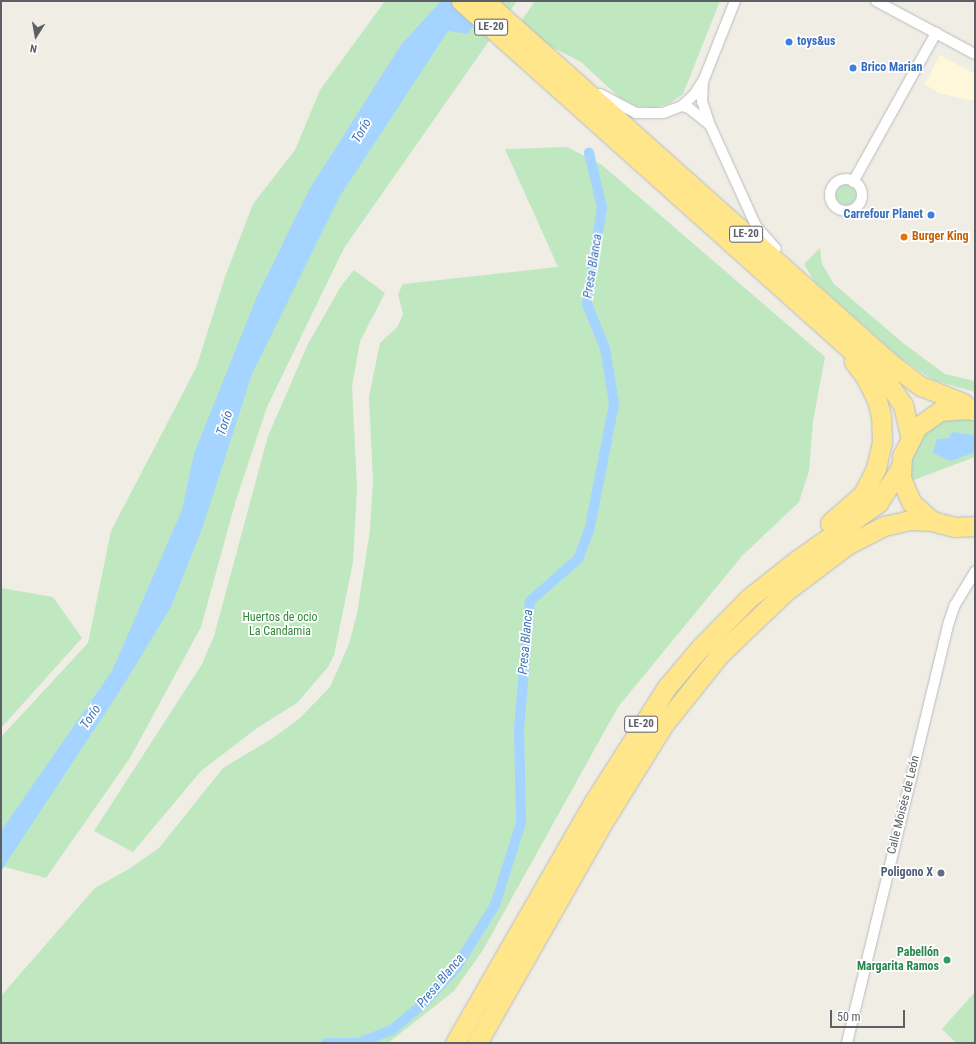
<!DOCTYPE html>
<html>
<head>
<meta charset="utf-8">
<style>
	body { margin:0 }
	#map { position:relative; width:976px; height:1044px; overflow:hidden; background:#efede4; font-family:"Roboto Condensed",sans-serif }
	div>[style] { position:absolute }
	.commercial>* { inset:0; background:#fff7d9 }
	.green>* { inset:0; background:#bfe8c1 }
	.round { border-radius:50% }
	.water>* { inset:0; background:#a4d4ff }
	.canal>* { height:10px; margin:-5px; padding:0 5px; transform-origin:5px; border-radius:5px; background:#a4d4ff }
	.roads { filter:drop-shadow(0 0 1px #b9bbc0) drop-shadow(0 0 1px #b9bbc0) }
	.street>* { height:10px; margin:-5px; padding:0 5px; transform-origin:5px; border-radius:5px; background:#fff }
	.street>.ring { margin:-5px; padding:0; box-sizing:content-box; background:none; border:10px solid #fff; border-radius:50% }
	.highway>* { height:19px; margin:-9.5px; padding:0 9.5px; transform-origin:9.5px; border-radius:9.5px; background:#ffe68b }
	.dots>* { width:11px; height:11px; translate:-50% -50%; box-sizing:border-box; border:2px solid #fff; border-radius:50% }
	span { translate:-50% -50%; white-space:nowrap; text-align:center; line-height:1.15; -webkit-text-stroke:3.5px #fff; paint-order:stroke }
	.shield-label span { padding:1px 3px; background:#fff; border:1px solid; border-radius:3px; -webkit-text-stroke-width:0 }
	.shield-label { font-size:11px; color:#5c6065; font-weight:700 }
	.shop-label { font-size:12px; color:#366cbe; font-weight:700 }
	.left { translate:0 -50%; text-align:left }
	.right { translate:-100% -50%; text-align:right }
	.food-label { font-size:12px; color:#c56008; font-weight:700 }
	.park-label { font-size:12px; color:#318738 }
	.street-label { font-size:12px; color:#5c6065 }
	.service-label { font-size:12px; color:#4e5e75; font-weight:700 }
	.leisure-label { font-size:12px; color:#27864d; font-weight:700 }
	.water-label { font-size:13px; color:#3b73b7; font-style:italic }
	.frame { position:absolute; inset:0; border:2px solid #5c6065; pointer-events:none }
	.north { position:absolute; left:16px; top:16px; width:40px; height:40px; -webkit-text-stroke:3px #fff; paint-order:stroke; rotate:191deg; font-size:11px; font-weight:700; line-height:16px; text-align:center; color:#5c6065 }
	.north::after { content:''; display:block; margin:auto; width:14px; height:18px; background:#5c6065; clip-path:polygon(50% 0,100% 100%,50% 72%,0 100%) }
	.scale { position:absolute; left:830px; top:1010px; width:75px; height:18px; box-sizing:border-box; border:2px solid #5c6065; border-top:0; padding-left:5px; font-size:12px; line-height:14px; white-space:nowrap; color:#5c6065; -webkit-text-stroke:3px #fff; paint-order:stroke }
</style>
</head>
<body>
<div id="map">
	<div class="commercial">
		<i style="clip-path:polygon(940px 55px,975px 74px,975px 99px,972px 101px,938px 93px,925px 84px)"></i>
	</div>
	<div class="green">
		<i style="clip-path:polygon(385px 1px,517px 1px,344px 248px,267px 407px,236px 500px,201px 627px,130px 758px,46px 878px,1px 866px,1px 737px,88px 643px,111px 531px,196px 368px,225px 277px,253px 204px,295px 150px,320px 90px)"></i>
		<i style="clip-path:polygon(535px 1px,720px 1px,683px 94px,669px 104px,653px 108px,636px 106px,620px 98px,581px 62px,546px 44px,521px 21px)"></i>
		<i style="clip-path:polygon(567px 147px,602px 165px,825px 357px,813px 421px,809px 471px,799px 502px,742px 556px,618px 707px,483px 950px,454px 991px,388px 1043px,1px 1043px,1px 996px,95px 888px,129px 869px,159px 848px,223px 768px,273px 738px,300px 718px,330px 687px,349px 644px,357px 614px,370px 530px,373px 481px,369px 397px,380px 343px,398px 326px,403px 314px,398px 294px,403px 284px,558px 267px,505px 149px)"></i>
		<i class="round" style="left:836px;top:185px;width:20px;height:20px"></i>
		<i style="clip-path:polygon(820px 248px,822px 264px,834px 284px,903px 343px,945px 374px,975px 381px,975px 392px,933px 380px,899px 357px,814px 281px,804px 264px)"></i>
		<i style="clip-path:polygon(354px 270px,385px 293px,360px 341px,352px 386px,357px 488px,353px 562px,334px 655px,328px 667px,297px 703px,257px 728px,201px 771px,133px 852px,94px 831px,202px 664px,214px 636px,268px 436px,308px 344px,341px 286px)"></i>
		<i style="clip-path:polygon(952px 417px,975px 419px,975px 457px,911px 481px,910px 460px,924px 431px,937px 422px)"></i>
		<i style="clip-path:polygon(1px 588px,53px 597px,82px 638px,1px 728px)"></i>
		<i style="clip-path:polygon(975px 992px,975px 1043px,956px 1043px,942px 1029px)"></i>
	</div>
	<div class="water">
		<i style="clip-path:polygon(441px 1px,488px 1px,468px 34px,448px 31px,340px 196px,252px 374px,203px 526px,171px 607px,121px 689px,1px 871px,1px 831px,112px 671px,182px 510px,194px 454px,258px 294px,309px 190px,401px 45px)"></i>
		<i style="clip-path:polygon(952px 432px,975px 435px,975px 452px,951px 461px,933px 453px,937px 439px,949px 438px)"></i>
	</div>
	<div class="canal">
		<i style="left:326px;top:1043px;width:33px"></i>
		<i style="left:359px;top:1043px;width:35px;rotate:-22deg"></i>
		<i style="left:392px;top:1030px;width:40px;rotate:-40deg"></i>
		<i style="left:423px;top:1004px;width:49px;rotate:-47.5deg"></i>
		<i style="left:456px;top:968px;width:74px;rotate:-58.2deg"></i>
		<i style="left:495px;top:905px;width:86px;rotate:-72.4deg"></i>
		<i style="left:521px;top:823px;width:94px;rotate:-91.2deg"></i>
		<i style="left:519px;top:729px;width:128px;rotate:-85.1deg"></i>
		<i style="left:530px;top:601px;width:64px;rotate:-41.2deg"></i>
		<i style="left:578px;top:559px;width:34px;rotate:-69deg"></i>
		<i style="left:590px;top:527px;width:125px;rotate:-79deg"></i>
		<i style="left:614px;top:404px;width:57px;rotate:-99.1deg"></i>
		<i style="left:605px;top:348px;width:48px;rotate:-112.2deg"></i>
		<i style="left:587px;top:304px;width:98px;rotate:-81.2deg"></i>
		<i style="left:602px;top:207px;width:56px;rotate:-103.5deg"></i>
	</div>
	<div class="roads">
		<div class="street">
			<i style="left:876px;top:1px;width:112px;rotate:28.2deg"></i>
			<i style="left:703px;top:82px;width:19px;rotate:93deg"></i>
			<i style="left:702px;top:101px;width:25px;rotate:72deg"></i>
			<i style="left:710px;top:125px;width:111px;rotate:65.5deg"></i>
			<i style="left:756px;top:226px;width:30px;rotate:49deg"></i>
			<i style="left:600px;top:94px;width:41px;rotate:27.8deg"></i>
			<i style="left:636px;top:113px;width:27px"></i>
			<i style="left:663px;top:113px;width:20px;rotate:-20deg"></i>
			<i style="left:682px;top:106px;width:16px;rotate:-43deg"></i>
			<i style="left:694px;top:95px;width:19px;rotate:-58deg"></i>
			<i style="left:704px;top:79px;width:84px;rotate:-68.3deg"></i>
			<i style="left:682px;top:106px;width:7px;rotate:16deg"></i>
			<i style="left:689px;top:108px;width:26px;rotate:39deg"></i>
			<i class="ring" style="left:830px;top:179px;width:22px;height:22px"></i>
			<i style="left:853px;top:182px;width:171px;rotate:-60.9deg"></i>
			<i style="left:847px;top:1043px;width:433px;rotate:-76.4deg"></i>
			<i style="left:949px;top:622px;width:18px;rotate:-71deg"></i>
			<i style="left:955px;top:605px;width:39px;rotate:-59deg"></i>
		</div>
		<div class="highway">
			<i style="left:461px;top:1px;width:573px;rotate:41.82deg"></i>
			<i style="left:888px;top:383px;width:27px;rotate:56deg"></i>
			<i style="left:903px;top:405px;width:32px;rotate:77deg"></i>
			<i style="left:485px;top:1px;width:543px;rotate:41.79deg"></i>
			<i style="left:890px;top:363px;width:39px;rotate:37deg"></i>
			<i style="left:921px;top:386px;width:43px;rotate:21.8deg"></i>
			<i style="left:961px;top:402px;width:14px;rotate:36deg"></i>
			<i style="left:969px;top:409px;width:29px;rotate:176deg"></i>
			<i style="left:940px;top:411px;width:28px;rotate:145deg"></i>
			<i style="left:917px;top:427px;width:33px;rotate:117deg"></i>
			<i style="left:902px;top:456px;width:22px;rotate:93deg"></i>
			<i style="left:901px;top:478px;width:26px;rotate:67deg"></i>
			<i style="left:911px;top:502px;width:28px;rotate:42deg"></i>
			<i style="left:932px;top:521px;width:23px;rotate:15deg"></i>
			<i style="left:954px;top:527px;width:21px;rotate:-3deg"></i>
			<i style="left:830px;top:523px;width:44px;rotate:-41.3deg"></i>
			<i style="left:863px;top:494px;width:29px;rotate:-63deg"></i>
			<i style="left:876px;top:468px;width:27px;rotate:-77deg"></i>
			<i style="left:882px;top:442px;width:26px;rotate:-92deg"></i>
			<i style="left:881px;top:416px;width:16px;rotate:-104deg"></i>
			<i style="left:877px;top:400px;width:27px;rotate:-117deg"></i>
			<i style="left:865px;top:376px;width:18px;rotate:-128deg"></i>
			<i style="left:455px;top:1043px;width:277px;rotate:-60.1deg"></i>
			<i style="left:593px;top:803px;width:138px;rotate:-57.5deg"></i>
			<i style="left:667px;top:687px;width:50px;rotate:-49.9deg"></i>
			<i style="left:699px;top:649px;width:71px;rotate:-45.6deg"></i>
			<i style="left:749px;top:598px;width:61px;rotate:-38.4deg"></i>
			<i style="left:797px;top:560px;width:99px;rotate:-35.1deg"></i>
			<i style="left:878px;top:503px;width:43px;rotate:-57.4deg"></i>
			<i style="left:477px;top:1043px;width:258px;rotate:-60.3deg"></i>
			<i style="left:605px;top:819px;width:112px;rotate:-58.2deg"></i>
			<i style="left:664px;top:724px;width:90px;rotate:-51.3deg"></i>
			<i style="left:720px;top:654px;width:90px;rotate:-43.6deg"></i>
			<i style="left:785px;top:592px;width:78px;rotate:-37.2deg"></i>
			<i style="left:847px;top:545px;width:42px;rotate:-27.2deg"></i>
			<i style="left:884px;top:526px;width:28px;rotate:-13deg"></i>
			<i style="left:911px;top:520px;width:21px;rotate:3deg"></i>
		</div>
	</div>
	<div class="dots">
		<i style="left:789px;top:42px;background:#3f7fe0"></i>
		<i style="left:853px;top:68px;background:#3f7fe0"></i>
		<i style="left:931px;top:215px;background:#3f7fe0"></i>
		<i style="left:904px;top:237px;background:#e8710a"></i>
		<i style="left:941px;top:873px;background:#5c6f8a"></i>
		<i style="left:947px;top:960px;background:#2e9e5b"></i>
	</div>
	<div class="shield-label">
		<span style="left:491px;top:27px">LE-20</span>
		<span style="left:746px;top:234px">LE-20</span>
		<span style="left:641px;top:724px">LE-20</span>
	</div>
	<div class="shop-label">
		<span class="left" style="left:797px;top:42px">toys&amp;us</span>
		<span class="left" style="left:861px;top:68px">Brico Marian</span>
		<span class="right" style="left:923px;top:215px">Carrefour Planet</span>
	</div>
	<div class="food-label">
		<span class="left" style="left:912px;top:237px">Burger King</span>
	</div>
	<div class="park-label">
		<span style="left:280px;top:625px">Huertos de ocio<br>La Candamia</span>
	</div>
	<div class="street-label">
		<span style="left:904px;top:805px;rotate:-76deg">Calle Moisés de León</span>
	</div>
	<div class="service-label">
		<span class="right" style="left:933px;top:873px">Poligono X</span>
	</div>
	<div class="leisure-label">
		<span class="right" style="left:939px;top:960px">Pabellón<br>Margarita Ramos</span>
	</div>
	<div class="water-label">
		<span style="left:362px;top:131px;rotate:-60deg">Torío</span>
		<span style="left:593px;top:266px;rotate:-81deg">Presa Blanca</span>
		<span style="left:225px;top:423px;rotate:-71deg">Torío</span>
		<span style="left:526px;top:642px;rotate:-85deg">Presa Blanca</span>
		<span style="left:91px;top:717px;rotate:-56deg">Torío</span>
		<span style="left:441px;top:981px;rotate:-50deg">Presa Blanca</span>
	</div>
	<div class="frame"></div>
	<div class="north">N</div>
	<div class="scale">50 m</div>
</div>
</body>
</html>
